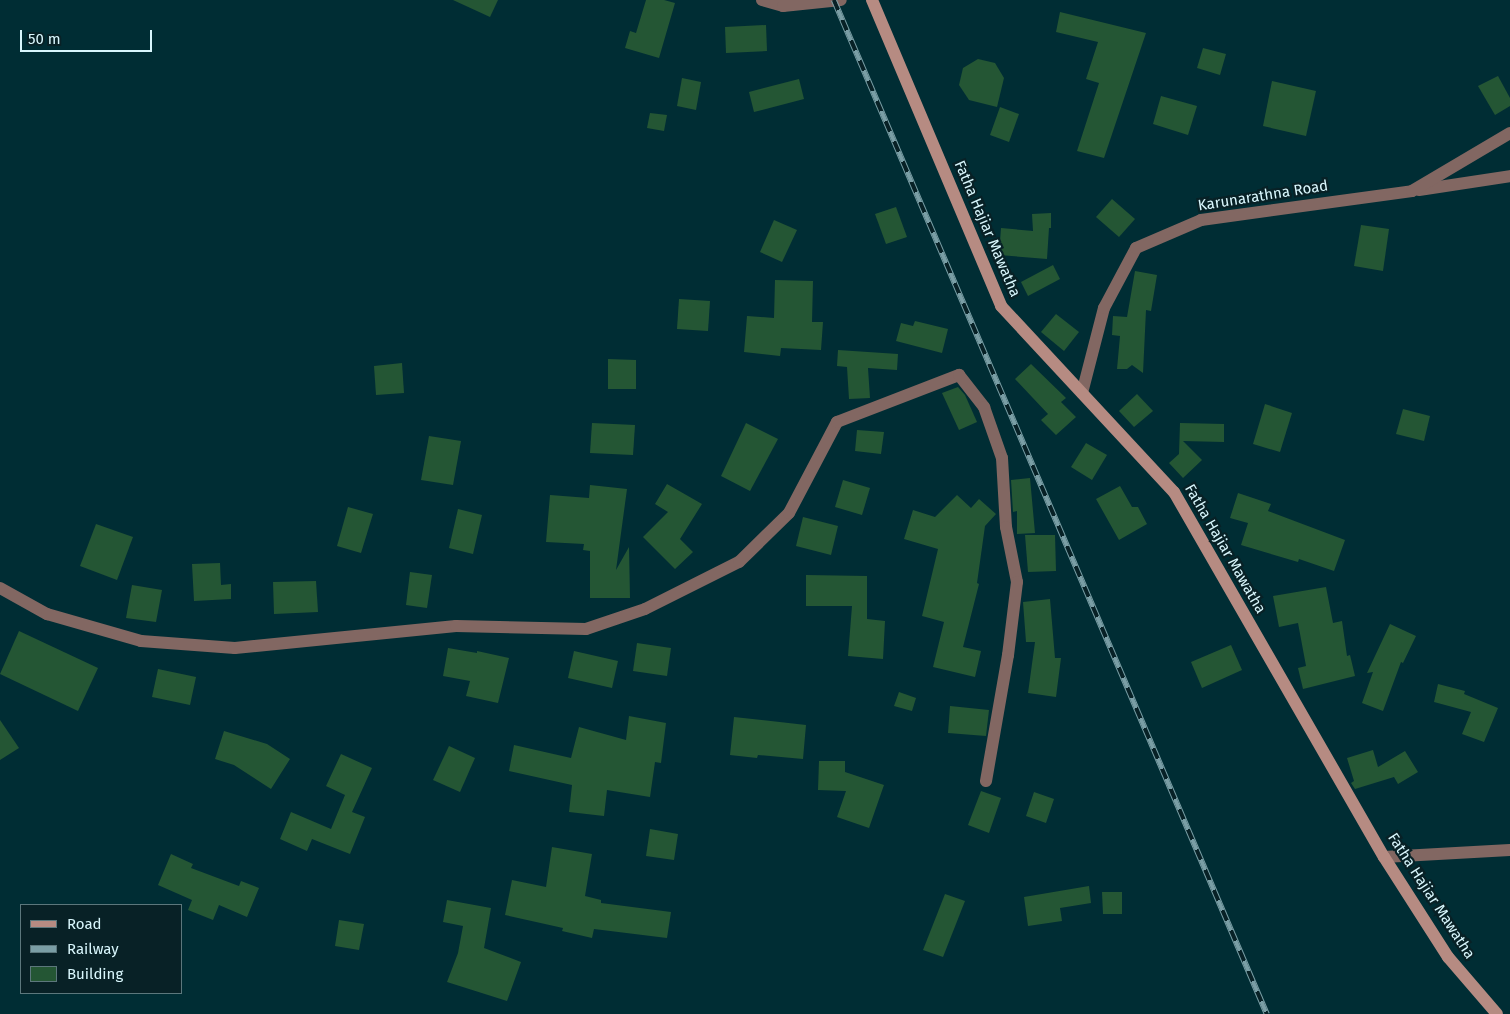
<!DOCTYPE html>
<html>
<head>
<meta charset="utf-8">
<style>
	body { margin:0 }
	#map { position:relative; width:1510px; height:1014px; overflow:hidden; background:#002d34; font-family:"Fira Sans",sans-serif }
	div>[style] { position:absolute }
	.building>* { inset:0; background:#245634 }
	.street>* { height:12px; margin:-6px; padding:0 6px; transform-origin:6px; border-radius:6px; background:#826762 }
	.secondary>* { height:12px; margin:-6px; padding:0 6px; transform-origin:6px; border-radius:6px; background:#b68b82 }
	.rail>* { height:5.5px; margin-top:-2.75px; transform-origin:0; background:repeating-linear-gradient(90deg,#082126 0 11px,#7a9ea5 0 22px); box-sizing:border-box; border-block:1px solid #7a9ea5 }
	span { translate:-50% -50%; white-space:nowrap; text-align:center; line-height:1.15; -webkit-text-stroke:4.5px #082126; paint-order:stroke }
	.street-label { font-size:15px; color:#d9f7fd }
	.legend { position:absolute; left:20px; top:904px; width:162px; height:90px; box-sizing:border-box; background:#082126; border:1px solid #5c777c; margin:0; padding:6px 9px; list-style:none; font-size:15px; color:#d9f7fd }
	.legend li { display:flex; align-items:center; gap:10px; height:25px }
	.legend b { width:25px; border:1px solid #5c777c }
	.scale { position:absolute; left:20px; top:30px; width:132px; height:22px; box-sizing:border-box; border:2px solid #d9f7fd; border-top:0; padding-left:6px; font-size:15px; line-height:18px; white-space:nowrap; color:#d9f7fd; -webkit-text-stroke:4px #082126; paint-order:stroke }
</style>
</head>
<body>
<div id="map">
	<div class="building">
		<i style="clip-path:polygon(453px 0,498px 0,490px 17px)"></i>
		<i style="clip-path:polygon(646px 0,664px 0,675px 3px,659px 58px,625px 48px,630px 31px,636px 33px)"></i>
		<i style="clip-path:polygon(1060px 12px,1146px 33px,1104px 158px,1077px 151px,1099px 83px,1086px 79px,1098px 42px,1056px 32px)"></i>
		<i style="clip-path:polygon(766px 25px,767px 51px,726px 53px,725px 27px)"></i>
		<i style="clip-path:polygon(1203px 48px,1226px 54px,1220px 75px,1197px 68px)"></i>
		<i style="clip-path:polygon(978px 59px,995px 63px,1004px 78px,997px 107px,969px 100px,959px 85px,963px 68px)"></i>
		<i style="clip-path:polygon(1498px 76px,1510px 98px,1510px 106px,1495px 115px,1478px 86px)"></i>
		<i style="clip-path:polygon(682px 78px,701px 82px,696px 110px,677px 106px)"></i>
		<i style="clip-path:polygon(799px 79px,804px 99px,754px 112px,749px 92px)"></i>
		<i style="clip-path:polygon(1272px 81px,1316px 91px,1306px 136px,1263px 126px)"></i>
		<i style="clip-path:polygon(1161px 96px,1197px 106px,1188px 135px,1153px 124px)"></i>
		<i style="clip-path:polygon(1000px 107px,1019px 114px,1009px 142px,990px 135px)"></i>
		<i style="clip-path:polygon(650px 113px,667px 115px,664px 131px,647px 128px)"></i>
		<i style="clip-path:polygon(1112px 199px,1135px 219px,1119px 237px,1096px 217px)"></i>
		<i style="clip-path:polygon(896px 207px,907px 237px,886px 244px,875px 214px)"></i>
		<i style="clip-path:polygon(1051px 213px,1051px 228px,1049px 228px,1047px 259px,999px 255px,1001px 228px,1033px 231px,1032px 214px)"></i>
		<i style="clip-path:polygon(774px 220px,797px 230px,782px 262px,760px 252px)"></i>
		<i style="clip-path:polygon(1361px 225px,1389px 229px,1383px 271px,1354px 266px)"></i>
		<i style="clip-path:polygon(1053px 265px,1060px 279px,1028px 296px,1021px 282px)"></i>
		<i style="clip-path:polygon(1135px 271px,1157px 275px,1151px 311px,1146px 310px,1143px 373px,1132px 365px,1127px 369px,1117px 369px,1120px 336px,1112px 335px,1113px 316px,1127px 317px)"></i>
		<i style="clip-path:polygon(775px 280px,813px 281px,812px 322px,823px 322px,821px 350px,781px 348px,780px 356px,744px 352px,747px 316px,774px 318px)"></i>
		<i style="clip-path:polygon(679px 299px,710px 301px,708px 331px,677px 329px)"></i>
		<i style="clip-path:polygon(1056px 314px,1079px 332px,1064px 351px,1041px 332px)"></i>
		<i style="clip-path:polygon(915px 321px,948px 329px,942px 353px,896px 341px,901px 323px,913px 326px)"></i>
		<i style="clip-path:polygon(838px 350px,898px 354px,897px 370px,868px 368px,870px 398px,849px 399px,847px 367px,837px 366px)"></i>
		<i style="clip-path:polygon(608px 359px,636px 360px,636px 389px,608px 389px)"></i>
		<i style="clip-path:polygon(402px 363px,404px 393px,376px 395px,374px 366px)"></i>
		<i style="clip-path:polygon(1031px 364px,1066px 398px,1061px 402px,1076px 417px,1056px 435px,1041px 420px,1048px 414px,1015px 379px)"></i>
		<i style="clip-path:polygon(958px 387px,965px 395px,977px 422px,959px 430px,942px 393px)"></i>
		<i style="clip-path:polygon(1137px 394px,1153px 411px,1134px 427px,1119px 411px)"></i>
		<i style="clip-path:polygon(1265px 404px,1292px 413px,1280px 452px,1253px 444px)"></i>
		<i style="clip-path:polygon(1403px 409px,1430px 416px,1424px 441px,1396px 434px)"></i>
		<i style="clip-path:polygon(592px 423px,635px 425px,633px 455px,590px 453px)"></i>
		<i style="clip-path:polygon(746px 423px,778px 439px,750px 491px,721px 476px)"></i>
		<i style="clip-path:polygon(1180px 423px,1224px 424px,1224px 442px,1183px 441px,1202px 460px,1183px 478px,1169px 463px,1179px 454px)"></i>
		<i style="clip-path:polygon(857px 430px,884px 432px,881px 454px,855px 451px)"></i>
		<i style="clip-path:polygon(429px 436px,461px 441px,453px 485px,421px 480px)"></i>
		<i style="clip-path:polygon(1086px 443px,1107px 455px,1092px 480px,1071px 467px)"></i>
		<i style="clip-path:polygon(1030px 478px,1035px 533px,1017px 534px,1017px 511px,1013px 512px,1011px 480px)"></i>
		<i style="clip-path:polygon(843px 480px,870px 488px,862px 515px,835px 507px)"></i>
		<i style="clip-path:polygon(667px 484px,702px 504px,680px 539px,693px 552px,675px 569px,643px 537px,668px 512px,655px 504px)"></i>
		<i style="clip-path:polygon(590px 485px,627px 489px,616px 570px,629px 547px,630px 598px,590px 598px,590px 551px,583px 550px,584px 544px,546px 542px,550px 495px,589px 498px)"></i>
		<i style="clip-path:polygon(1120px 486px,1132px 507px,1138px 507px,1147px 524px,1119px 540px,1096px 499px)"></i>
		<i style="clip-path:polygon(1238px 493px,1271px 504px,1268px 511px,1345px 540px,1334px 571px,1299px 559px,1298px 562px,1241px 545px,1248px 523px,1230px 518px)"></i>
		<i style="clip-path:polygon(957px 495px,971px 508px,979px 499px,996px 514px,985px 526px,977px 583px,979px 584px,963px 647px,981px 651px,975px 677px,933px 667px,944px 622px,922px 616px,938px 549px,904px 539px,913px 510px,935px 517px)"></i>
		<i style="clip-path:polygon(348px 507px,373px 514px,361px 553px,337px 546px)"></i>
		<i style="clip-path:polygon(458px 509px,482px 515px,473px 554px,449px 548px)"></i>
		<i style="clip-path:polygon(803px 517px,838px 526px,831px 555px,796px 546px)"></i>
		<i style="clip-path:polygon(96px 524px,133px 537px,117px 580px,80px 566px)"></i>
		<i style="clip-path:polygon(1025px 535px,1055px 535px,1056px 571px,1028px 572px)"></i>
		<i style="clip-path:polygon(220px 563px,221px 585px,231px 584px,231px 599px,194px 601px,192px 564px)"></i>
		<i style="clip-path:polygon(410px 572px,432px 575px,427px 608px,406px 605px)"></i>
		<i style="clip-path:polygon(806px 575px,867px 576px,867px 619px,885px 621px,883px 659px,848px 656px,852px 606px,806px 606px)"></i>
		<i style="clip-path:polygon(316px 581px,318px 612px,274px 614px,273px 582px)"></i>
		<i style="clip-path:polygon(132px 585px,162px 590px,156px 622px,126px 618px)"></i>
		<i style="clip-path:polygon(1326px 587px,1333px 623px,1342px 621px,1347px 656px,1350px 655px,1355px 676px,1303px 689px,1298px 668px,1306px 666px,1298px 623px,1279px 627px,1273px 596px)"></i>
		<i style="clip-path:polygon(1050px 599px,1055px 658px,1061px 658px,1056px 697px,1028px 693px,1035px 642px,1026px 642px,1023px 602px)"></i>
		<i style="clip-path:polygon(1390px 624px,1416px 636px,1403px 663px,1401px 662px,1383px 711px,1362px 703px,1373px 672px,1367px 673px)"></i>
		<i style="clip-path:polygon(19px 631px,98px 668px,78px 711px,0 674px)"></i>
		<i style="clip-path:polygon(637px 643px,671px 648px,667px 676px,633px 671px)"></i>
		<i style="clip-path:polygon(1231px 645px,1242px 670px,1202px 688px,1191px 662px)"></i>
		<i style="clip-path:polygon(448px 648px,477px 653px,477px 651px,509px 658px,498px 703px,466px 696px,470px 681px,443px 676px)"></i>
		<i style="clip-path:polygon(574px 651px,618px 661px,612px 688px,568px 678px)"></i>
		<i style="clip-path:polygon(158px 669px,196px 677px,190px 705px,152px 697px)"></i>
		<i style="clip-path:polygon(1438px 684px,1465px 691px,1464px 694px,1498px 708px,1484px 742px,1462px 734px,1471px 712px,1434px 702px)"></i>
		<i style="clip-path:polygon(899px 692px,916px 698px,912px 711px,894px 706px)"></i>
		<i style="clip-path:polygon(950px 706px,989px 710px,986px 736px,948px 733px)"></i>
		<i style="clip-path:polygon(629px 716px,666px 723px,661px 763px,655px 762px,650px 797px,607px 790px,604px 816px,569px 812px,572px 785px,509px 771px,514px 745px,571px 758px,579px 727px,626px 740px)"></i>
		<i style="clip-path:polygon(734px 717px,806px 725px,803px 759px,758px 755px,757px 758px,730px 755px)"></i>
		<i style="clip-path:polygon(0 720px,19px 748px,0 760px)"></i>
		<i style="clip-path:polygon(224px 731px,267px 744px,290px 759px,271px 789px,234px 765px,215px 759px)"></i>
		<i style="clip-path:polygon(449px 746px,475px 758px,460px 792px,433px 780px)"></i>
		<i style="clip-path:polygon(1373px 750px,1378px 767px,1405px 751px,1418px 772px,1398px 784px,1394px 777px,1355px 789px,1351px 783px,1354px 781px,1347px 758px)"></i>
		<i style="clip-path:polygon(341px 754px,372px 768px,352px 812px,365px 817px,350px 854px,312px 839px,307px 851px,280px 839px,291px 812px,331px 829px,345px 795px,326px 786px)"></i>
		<i style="clip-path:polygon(819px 761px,845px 761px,845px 772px,884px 785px,869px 828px,837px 817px,846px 791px,818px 790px)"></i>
		<i style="clip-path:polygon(981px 791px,1001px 798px,989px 833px,968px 825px)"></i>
		<i style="clip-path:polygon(1034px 792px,1054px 799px,1046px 823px,1026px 816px)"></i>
		<i style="clip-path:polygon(650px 829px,678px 834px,674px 860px,646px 856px)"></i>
		<i style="clip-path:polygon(552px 847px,592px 854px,585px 896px,601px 900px,601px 903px,671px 912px,667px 938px,594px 929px,592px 938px,562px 931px,563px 928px,505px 915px,512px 880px,546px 887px)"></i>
		<i style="clip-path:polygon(171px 854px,193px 864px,191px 868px,239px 886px,241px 881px,259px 888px,247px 917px,219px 905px,213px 920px,188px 910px,192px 900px,158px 885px)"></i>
		<i style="clip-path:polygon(1089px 886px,1091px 903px,1060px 908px,1062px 921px,1028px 926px,1024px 897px)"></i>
		<i style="clip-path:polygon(1102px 892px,1122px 892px,1122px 914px,1103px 914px)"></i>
		<i style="clip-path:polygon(945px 894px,965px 901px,943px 957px,923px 950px)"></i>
		<i style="clip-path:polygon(447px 900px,491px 908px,484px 948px,521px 962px,507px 1001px,447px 982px,458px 953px,463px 926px,443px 922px)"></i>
		<i style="clip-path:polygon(339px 920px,364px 924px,359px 950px,335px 946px)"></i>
	</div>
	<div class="street">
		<i style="left:762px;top:0;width:22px;rotate:16deg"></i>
		<i style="left:783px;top:6px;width:58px;rotate:-5.9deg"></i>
		<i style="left:1419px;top:190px;width:92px;rotate:-8.7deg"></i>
		<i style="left:1082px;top:393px;width:88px;rotate:-75.5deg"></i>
		<i style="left:1104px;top:308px;width:68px;rotate:-61.9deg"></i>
		<i style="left:1136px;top:248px;width:71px;rotate:-23.3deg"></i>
		<i style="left:1201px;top:220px;width:213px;rotate:-7.8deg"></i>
		<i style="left:1412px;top:191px;width:114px;rotate:-30.6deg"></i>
		<i style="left:0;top:588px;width:54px;rotate:29deg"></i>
		<i style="left:47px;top:614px;width:98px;rotate:16deg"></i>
		<i style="left:141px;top:641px;width:94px;rotate:4.3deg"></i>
		<i style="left:235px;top:648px;width:222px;rotate:-5.7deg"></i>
		<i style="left:456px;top:626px;width:130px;rotate:1.3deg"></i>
		<i style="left:586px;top:629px;width:62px;rotate:-18.7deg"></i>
		<i style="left:645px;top:609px;width:105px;rotate:-26.6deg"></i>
		<i style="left:739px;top:562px;width:70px;rotate:-44.4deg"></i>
		<i style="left:789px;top:513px;width:103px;rotate:-62.2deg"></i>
		<i style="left:837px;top:422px;width:131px;rotate:-21.1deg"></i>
		<i style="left:959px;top:375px;width:41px;rotate:52deg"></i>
		<i style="left:984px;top:407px;width:54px;rotate:70.6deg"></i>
		<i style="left:1002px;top:458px;width:69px;rotate:86.7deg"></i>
		<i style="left:1006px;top:527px;width:56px;rotate:78.7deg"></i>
		<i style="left:1017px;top:582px;width:74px;rotate:97deg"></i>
		<i style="left:1008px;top:655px;width:128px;rotate:99.9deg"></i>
		<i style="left:1384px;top:857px;width:126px;rotate:-3.2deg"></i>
	</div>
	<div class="secondary">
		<i style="left:872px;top:0;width:332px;rotate:67.1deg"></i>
		<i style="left:1001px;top:306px;width:254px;rotate:47.1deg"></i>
		<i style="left:1174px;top:492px;width:421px;rotate:60.1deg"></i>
		<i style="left:1384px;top:857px;width:119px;rotate:57.4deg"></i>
		<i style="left:1448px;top:957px;width:75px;rotate:49.3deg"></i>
	</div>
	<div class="rail">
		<i style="left:834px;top:0;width:1103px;rotate:66.88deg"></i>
	</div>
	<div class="street-label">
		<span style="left:1263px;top:196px;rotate:-9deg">Karunarathna Road</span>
		<span style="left:987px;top:229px;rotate:67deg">Fatha Hajiar Mawatha</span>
		<span style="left:1225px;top:549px;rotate:60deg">Fatha Hajiar Mawatha</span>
		<span style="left:1431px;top:896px;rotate:57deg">Fatha Hajiar Mawatha</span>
	</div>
	<ul class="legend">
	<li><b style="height:6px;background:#b68b82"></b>Road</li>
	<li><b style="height:6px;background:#7a9ea5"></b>Railway</li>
	<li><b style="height:14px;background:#245634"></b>Building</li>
	</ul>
	<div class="scale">50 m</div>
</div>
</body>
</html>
